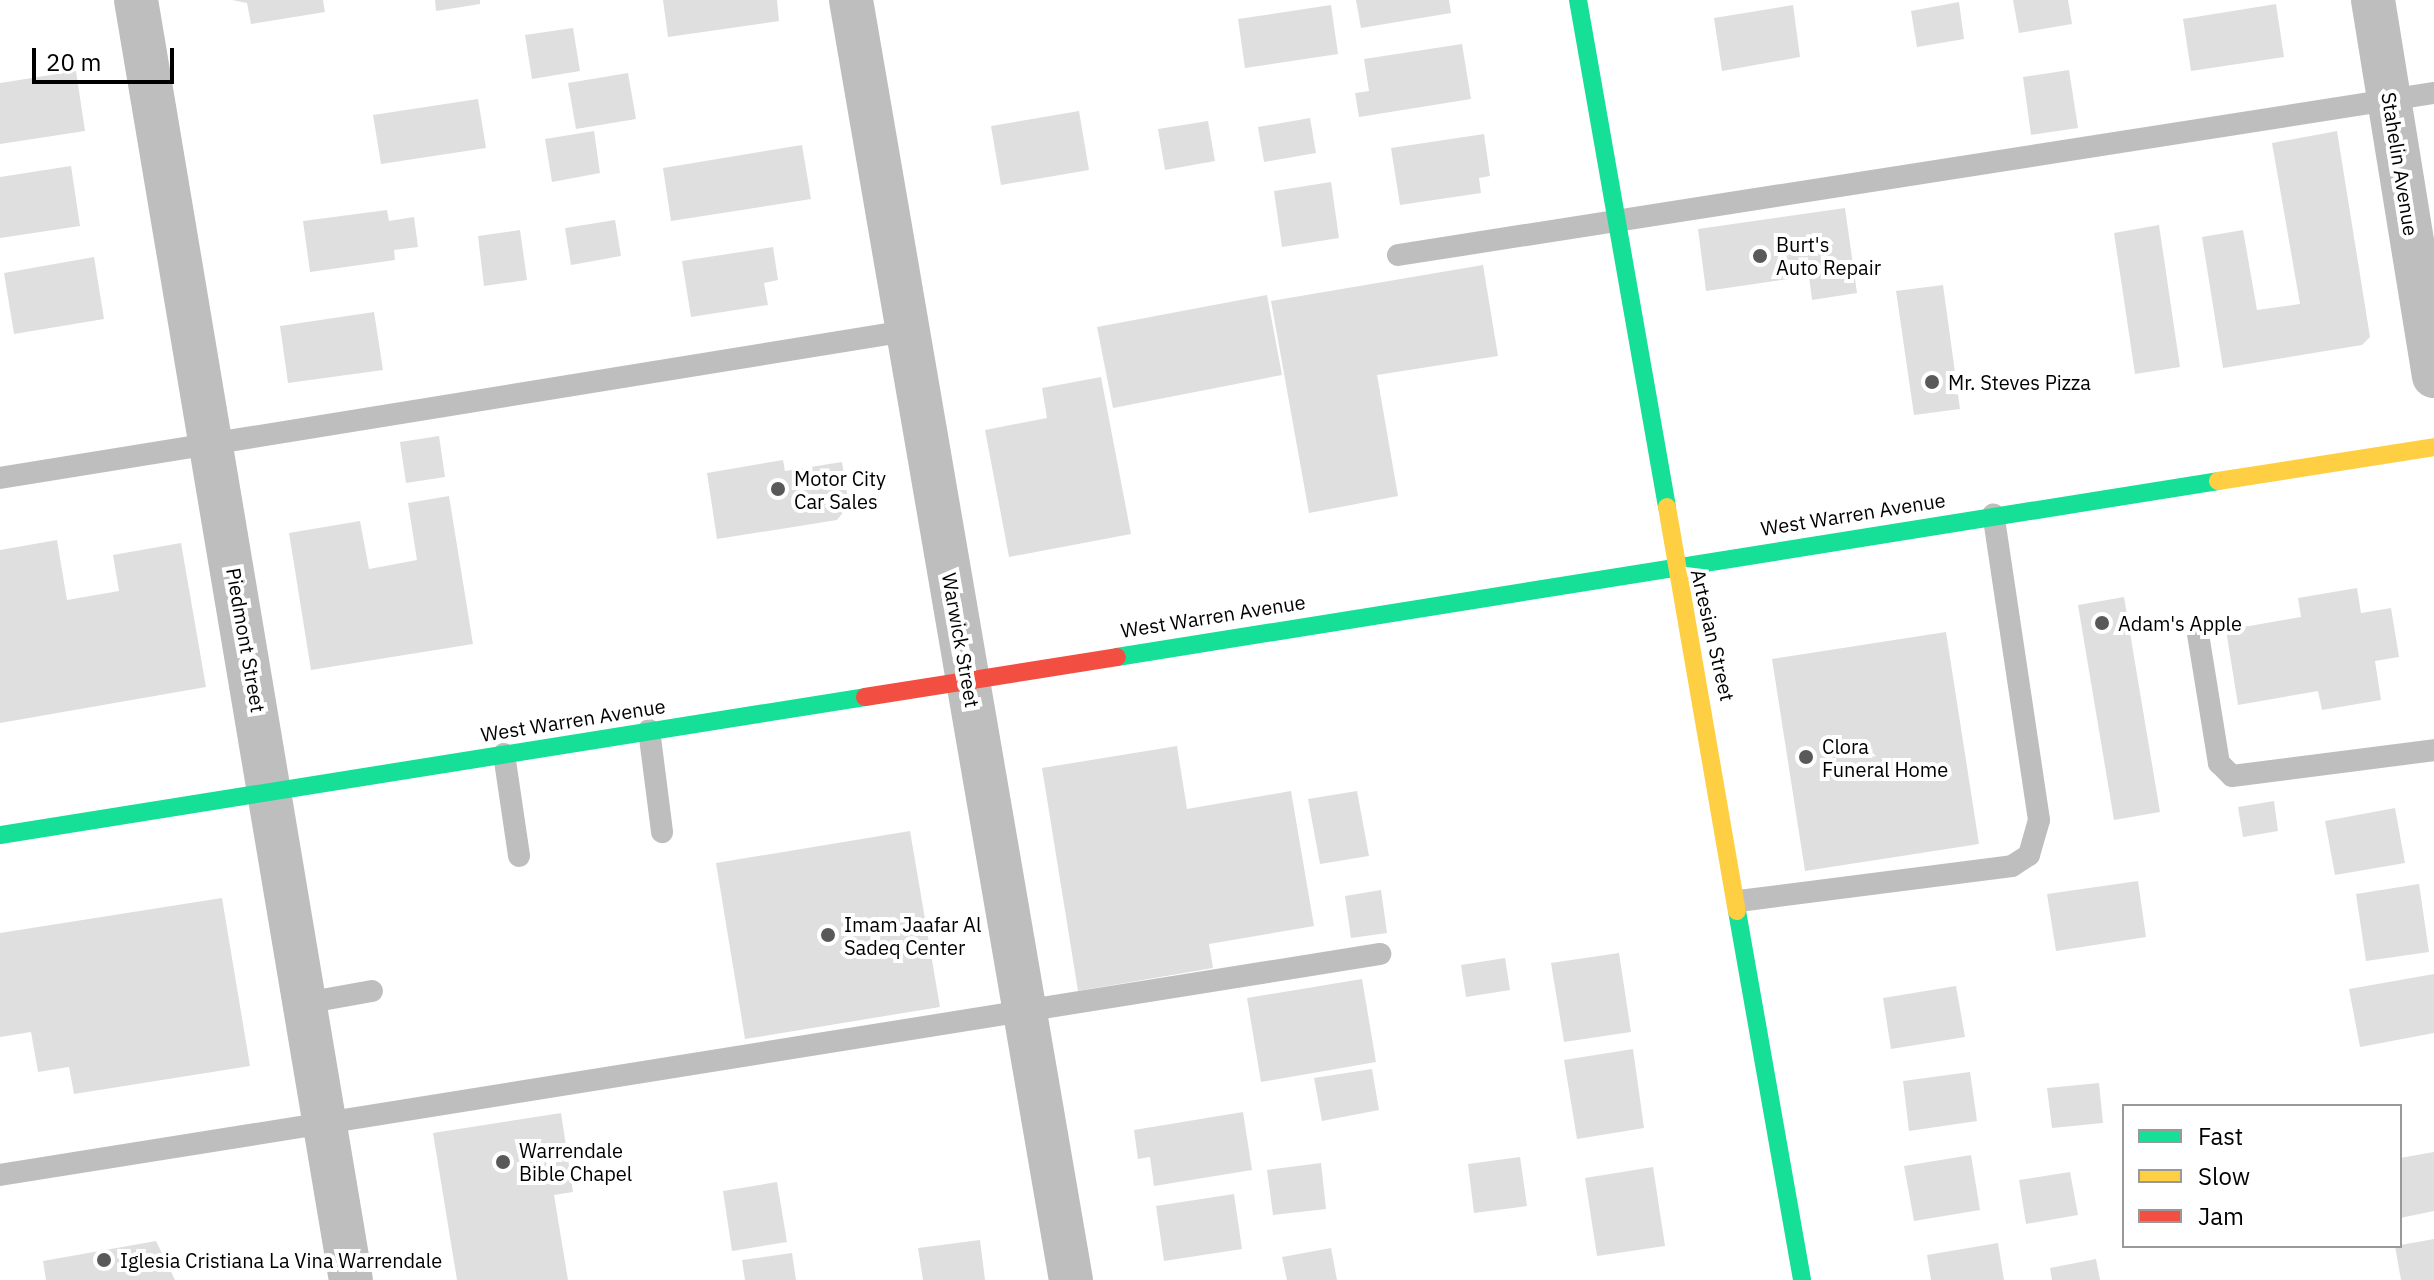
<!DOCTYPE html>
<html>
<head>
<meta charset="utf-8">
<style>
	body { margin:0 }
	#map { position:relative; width:2434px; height:1280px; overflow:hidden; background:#fff; font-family:"IBM Plex Sans",sans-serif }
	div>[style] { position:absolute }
	.building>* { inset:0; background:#dfdfdf }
	.lane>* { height:22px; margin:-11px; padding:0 11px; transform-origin:11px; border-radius:11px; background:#bebebe }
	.street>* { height:44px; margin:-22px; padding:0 22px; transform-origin:22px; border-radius:22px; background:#bebebe }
	.fast>* { height:18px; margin:-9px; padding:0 9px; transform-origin:9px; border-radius:9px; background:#16e098 }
	.slow>* { height:18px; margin:-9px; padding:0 9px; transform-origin:9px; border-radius:9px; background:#ffcf43 }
	.jam>* { height:18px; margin:-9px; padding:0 9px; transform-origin:9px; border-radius:9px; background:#f24e42 }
	.dots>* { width:22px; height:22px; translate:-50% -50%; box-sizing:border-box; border:4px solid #fff; border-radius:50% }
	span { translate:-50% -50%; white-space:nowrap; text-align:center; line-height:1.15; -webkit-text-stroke:8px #fff; paint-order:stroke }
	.street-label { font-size:20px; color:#000 }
	.poi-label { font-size:20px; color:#000 }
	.left { translate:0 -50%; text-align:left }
	.legend { position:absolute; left:2122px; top:1104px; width:280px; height:144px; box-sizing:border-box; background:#fff; border:2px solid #999; margin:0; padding:10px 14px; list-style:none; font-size:24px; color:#000 }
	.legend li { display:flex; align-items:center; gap:16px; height:40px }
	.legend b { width:40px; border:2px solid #999 }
	.scale { position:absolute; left:32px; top:48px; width:142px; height:36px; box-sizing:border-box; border:4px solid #000; border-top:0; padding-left:10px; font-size:24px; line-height:28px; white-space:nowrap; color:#000; -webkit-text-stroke:6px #fff; paint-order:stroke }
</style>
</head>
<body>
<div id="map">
	<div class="building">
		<i style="clip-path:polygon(232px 0,323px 0,325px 12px,251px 24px,247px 3px)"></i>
		<i style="clip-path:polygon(435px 0,480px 0,480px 4px,436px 11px)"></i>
		<i style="clip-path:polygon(663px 0,777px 0,779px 21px,668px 37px)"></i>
		<i style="clip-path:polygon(1356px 0,1449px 0,1451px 13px,1361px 28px)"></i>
		<i style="clip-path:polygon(2013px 0,2068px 0,2072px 24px,2019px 33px)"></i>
		<i style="clip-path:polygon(1959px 2px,1964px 39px,1917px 47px,1911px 11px)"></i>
		<i style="clip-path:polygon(2276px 4px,2284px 57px,2191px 71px,2183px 19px)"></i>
		<i style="clip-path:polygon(1331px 5px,1338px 54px,1245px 68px,1238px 19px)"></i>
		<i style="clip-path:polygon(1793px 5px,1800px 57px,1722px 71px,1714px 18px)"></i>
		<i style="clip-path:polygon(573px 28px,580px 71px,532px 79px,525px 35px)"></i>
		<i style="clip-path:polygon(1462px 44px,1471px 99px,1359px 117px,1355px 93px,1369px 91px,1364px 59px)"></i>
		<i style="clip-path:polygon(2069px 70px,2078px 128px,2031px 135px,2023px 77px)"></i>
		<i style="clip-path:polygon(76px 71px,85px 131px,0 144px,0 83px)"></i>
		<i style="clip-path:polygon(628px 73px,636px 119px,576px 129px,568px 83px)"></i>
		<i style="clip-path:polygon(478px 99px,486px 148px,381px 164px,373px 115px)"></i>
		<i style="clip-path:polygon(1079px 111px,1089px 170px,1001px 185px,991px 126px)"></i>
		<i style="clip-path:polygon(1310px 118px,1316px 153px,1264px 162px,1258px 127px)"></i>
		<i style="clip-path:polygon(1208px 121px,1215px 161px,1165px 170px,1158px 129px)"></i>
		<i style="clip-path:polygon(594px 131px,600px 173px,552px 182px,545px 139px)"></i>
		<i style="clip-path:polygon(2337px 131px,2370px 337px,2362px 345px,2223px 368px,2202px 237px,2243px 230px,2257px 310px,2300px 304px,2272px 143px)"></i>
		<i style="clip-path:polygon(1484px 134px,1490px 176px,1479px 178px,1481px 193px,1400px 205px,1391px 148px)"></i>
		<i style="clip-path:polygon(802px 145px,811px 199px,671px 221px,663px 168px)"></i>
		<i style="clip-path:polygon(71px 166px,80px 226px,0 238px,0 177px)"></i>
		<i style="clip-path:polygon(1331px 182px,1339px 238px,1282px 247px,1274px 191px)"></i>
		<i style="clip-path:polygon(1845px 208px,1857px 293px,1812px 300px,1809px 276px,1706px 291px,1698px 229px)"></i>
		<i style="clip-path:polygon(387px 210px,389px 221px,414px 217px,418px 247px,394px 250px,395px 260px,310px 272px,303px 221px)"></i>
		<i style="clip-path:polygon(615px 220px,621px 256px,571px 265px,565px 228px)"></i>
		<i style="clip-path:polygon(2159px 225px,2180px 367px,2135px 374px,2114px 233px)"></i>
		<i style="clip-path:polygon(520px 230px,527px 280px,484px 286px,478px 236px)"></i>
		<i style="clip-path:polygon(773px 247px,778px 280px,764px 283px,768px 305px,691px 317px,682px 261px)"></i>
		<i style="clip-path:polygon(94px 257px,104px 319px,14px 334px,4px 273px)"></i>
		<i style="clip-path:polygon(1483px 265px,1498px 356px,1377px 375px,1398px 496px,1309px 513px,1271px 301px)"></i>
		<i style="clip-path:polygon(1943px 285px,1960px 409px,1914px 415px,1896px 291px)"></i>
		<i style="clip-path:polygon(1267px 295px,1282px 375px,1113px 408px,1097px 327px)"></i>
		<i style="clip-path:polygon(374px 312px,383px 370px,288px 383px,280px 326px)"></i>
		<i style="clip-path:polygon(1101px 377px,1131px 534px,1009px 557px,985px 430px,1047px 418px,1042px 388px)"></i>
		<i style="clip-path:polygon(439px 436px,445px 477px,406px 483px,400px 442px)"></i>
		<i style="clip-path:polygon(783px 460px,785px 471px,842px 462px,849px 505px,837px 520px,717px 539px,707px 473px)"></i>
		<i style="clip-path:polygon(449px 496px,473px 644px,311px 670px,289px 533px,360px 521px,369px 569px,417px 560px,408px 503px)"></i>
		<i style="clip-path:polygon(57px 540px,67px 600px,119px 591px,113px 555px,181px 543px,206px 687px,0 723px,0 550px)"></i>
		<i style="clip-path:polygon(2357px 588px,2361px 613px,2391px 608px,2399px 657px,2375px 661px,2381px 700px,2322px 710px,2318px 691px,2238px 705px,2226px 630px,2301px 617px,2298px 598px)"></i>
		<i style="clip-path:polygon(2124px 597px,2160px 812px,2114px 820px,2078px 605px)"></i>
		<i style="clip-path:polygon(1946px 632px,1979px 844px,1805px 871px,1772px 659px)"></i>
		<i style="clip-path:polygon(1177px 746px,1187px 809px,1291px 791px,1314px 926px,1209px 944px,1213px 968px,1078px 991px,1042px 768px)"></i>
		<i style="clip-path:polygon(1357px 791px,1369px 856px,1320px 864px,1308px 799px)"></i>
		<i style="clip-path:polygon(2274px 801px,2278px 831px,2243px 837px,2238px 807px)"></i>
		<i style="clip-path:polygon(2395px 808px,2405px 863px,2335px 875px,2325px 821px)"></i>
		<i style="clip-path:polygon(910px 831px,940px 1007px,745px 1039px,716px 863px)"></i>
		<i style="clip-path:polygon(2138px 881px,2146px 937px,2056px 951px,2047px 894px)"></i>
		<i style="clip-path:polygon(2419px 884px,2429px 952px,2366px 961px,2356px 894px)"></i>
		<i style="clip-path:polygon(1381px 890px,1387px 933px,1351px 938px,1345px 896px)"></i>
		<i style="clip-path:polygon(222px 898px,250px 1066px,74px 1094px,69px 1067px,38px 1072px,31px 1032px,0 1037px,0 933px)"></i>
		<i style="clip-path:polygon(1619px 953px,1631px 1032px,1564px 1042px,1551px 963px)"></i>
		<i style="clip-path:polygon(1505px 958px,1510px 990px,1466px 997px,1461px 965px)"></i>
		<i style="clip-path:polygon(2434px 974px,2434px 1033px,2360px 1047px,2349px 989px)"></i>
		<i style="clip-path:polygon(1362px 979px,1376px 1062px,1261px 1082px,1247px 998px)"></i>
		<i style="clip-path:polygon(1956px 986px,1965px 1037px,1891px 1049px,1883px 998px)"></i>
		<i style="clip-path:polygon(1633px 1049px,1644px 1128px,1577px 1139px,1564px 1060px)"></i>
		<i style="clip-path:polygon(1372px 1069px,1379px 1110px,1322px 1121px,1314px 1078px)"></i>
		<i style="clip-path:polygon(1970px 1072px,1977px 1121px,1909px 1131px,1903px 1081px)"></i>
		<i style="clip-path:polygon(2099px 1083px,2103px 1123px,2052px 1128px,2047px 1088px)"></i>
		<i style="clip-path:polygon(1243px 1112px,1252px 1170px,1154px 1186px,1150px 1157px,1138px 1159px,1134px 1130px)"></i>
		<i style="clip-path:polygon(561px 1113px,573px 1192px,554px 1195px,568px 1280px,457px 1280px,433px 1133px)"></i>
		<i style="clip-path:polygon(2434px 1152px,2434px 1211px,2400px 1218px,2400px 1158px)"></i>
		<i style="clip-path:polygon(1971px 1155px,1980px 1210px,1914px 1221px,1904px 1166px)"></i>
		<i style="clip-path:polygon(1520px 1157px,1527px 1206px,1474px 1213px,1468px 1164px)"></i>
		<i style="clip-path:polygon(1321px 1163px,1326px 1209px,1273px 1215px,1267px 1170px)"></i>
		<i style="clip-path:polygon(1653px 1167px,1665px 1246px,1597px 1256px,1585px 1178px)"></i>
		<i style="clip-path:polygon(2070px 1172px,2078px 1215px,2026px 1224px,2019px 1180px)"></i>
		<i style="clip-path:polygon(777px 1182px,787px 1242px,732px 1251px,723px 1191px)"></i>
		<i style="clip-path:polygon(1234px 1194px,1242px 1249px,1164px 1261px,1156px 1206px)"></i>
		<i style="clip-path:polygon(2434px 1239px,2434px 1280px,2401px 1280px,2395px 1246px)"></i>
		<i style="clip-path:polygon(980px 1240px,985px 1280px,923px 1280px,918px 1248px)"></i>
		<i style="clip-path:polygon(156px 1241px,175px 1280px,46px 1280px,43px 1261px)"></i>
		<i style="clip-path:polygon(1998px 1243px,2004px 1280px,1931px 1280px,1927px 1255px)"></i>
		<i style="clip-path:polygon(1331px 1248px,1337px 1280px,1287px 1280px,1282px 1257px)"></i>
		<i style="clip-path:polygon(792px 1253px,796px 1280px,745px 1280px,742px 1260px)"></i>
		<i style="clip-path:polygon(2096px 1259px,2100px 1280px,2052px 1280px,2050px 1268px)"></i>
	</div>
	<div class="lane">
		<i style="left:1398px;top:255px;width:1049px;rotate:-8.89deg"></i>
		<i style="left:0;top:478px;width:919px;rotate:-9.21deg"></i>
		<i style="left:2198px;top:634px;width:131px;rotate:80.8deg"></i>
		<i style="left:2219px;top:763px;width:18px;rotate:45deg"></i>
		<i style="left:2232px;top:776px;width:204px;rotate:-7.3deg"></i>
		<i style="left:649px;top:730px;width:103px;rotate:82.7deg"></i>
		<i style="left:504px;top:754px;width:103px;rotate:81.6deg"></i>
		<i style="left:1739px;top:901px;width:275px;rotate:-7.3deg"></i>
		<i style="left:2012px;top:866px;width:20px;rotate:-33deg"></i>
		<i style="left:2029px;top:855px;width:36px;rotate:-74deg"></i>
		<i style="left:2039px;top:820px;width:309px;rotate:-98.5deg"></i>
		<i style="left:305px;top:1003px;width:68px;rotate:-10.2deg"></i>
		<i style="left:0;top:1175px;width:1398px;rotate:-9.1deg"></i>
	</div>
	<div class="street">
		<i style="left:136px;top:0;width:1298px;rotate:80.47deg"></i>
		<i style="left:851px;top:0;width:1299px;rotate:80.25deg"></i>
		<i style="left:2373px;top:0;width:381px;rotate:80.8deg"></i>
	</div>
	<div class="fast">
		<i style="left:1578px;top:0;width:515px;rotate:80.04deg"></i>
		<i style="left:1117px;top:657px;width:1115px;rotate:-9.08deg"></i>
		<i style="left:0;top:835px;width:876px;rotate:-9.06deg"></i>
		<i style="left:1737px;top:911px;width:375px;rotate:80deg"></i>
	</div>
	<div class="slow">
		<i style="left:2218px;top:481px;width:219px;rotate:-8.9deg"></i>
		<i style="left:1667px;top:507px;width:410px;rotate:80.2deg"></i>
	</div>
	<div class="jam">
		<i style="left:865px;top:697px;width:255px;rotate:-9deg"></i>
	</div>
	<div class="dots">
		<i style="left:1760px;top:256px;background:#595959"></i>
		<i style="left:1932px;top:382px;background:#595959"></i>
		<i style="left:778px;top:489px;background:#595959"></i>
		<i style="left:2102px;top:623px;background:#595959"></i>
		<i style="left:1806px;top:757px;background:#595959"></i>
		<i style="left:828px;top:935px;background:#595959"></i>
		<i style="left:503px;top:1162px;background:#595959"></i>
		<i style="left:104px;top:1260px;background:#595959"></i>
	</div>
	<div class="street-label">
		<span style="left:2400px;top:164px;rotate:81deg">Stahelin Avenue</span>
		<span style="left:1853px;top:514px;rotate:-9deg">West Warren Avenue</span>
		<span style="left:1213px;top:616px;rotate:-9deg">West Warren Avenue</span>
		<span style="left:1713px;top:635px;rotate:77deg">Artesian Street</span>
		<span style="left:246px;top:640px;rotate:80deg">Piedmont Street</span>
		<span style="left:961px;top:640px;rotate:80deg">Warwick Street</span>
		<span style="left:573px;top:720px;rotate:-9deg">West Warren Avenue</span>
	</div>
	<div class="poi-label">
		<span class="left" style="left:1776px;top:256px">Burt's<br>Auto Repair</span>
		<span class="left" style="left:1948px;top:382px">Mr. Steves Pizza</span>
		<span class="left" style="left:794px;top:490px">Motor City<br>Car Sales</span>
		<span class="left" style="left:2118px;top:623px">Adam's Apple</span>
		<span class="left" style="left:1822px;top:758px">Clora<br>Funeral Home</span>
		<span class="left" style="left:844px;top:936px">Imam Jaafar Al<br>Sadeq Center</span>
		<span class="left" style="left:519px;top:1162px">Warrendale<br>Bible Chapel</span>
		<span class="left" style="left:120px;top:1260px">Iglesia Cristiana La Vina Warrendale</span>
	</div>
	<ul class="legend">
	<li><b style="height:10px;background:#16e098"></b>Fast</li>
	<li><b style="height:10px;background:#ffcf43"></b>Slow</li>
	<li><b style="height:10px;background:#f24e42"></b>Jam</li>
	</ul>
	<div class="scale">20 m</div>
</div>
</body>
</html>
